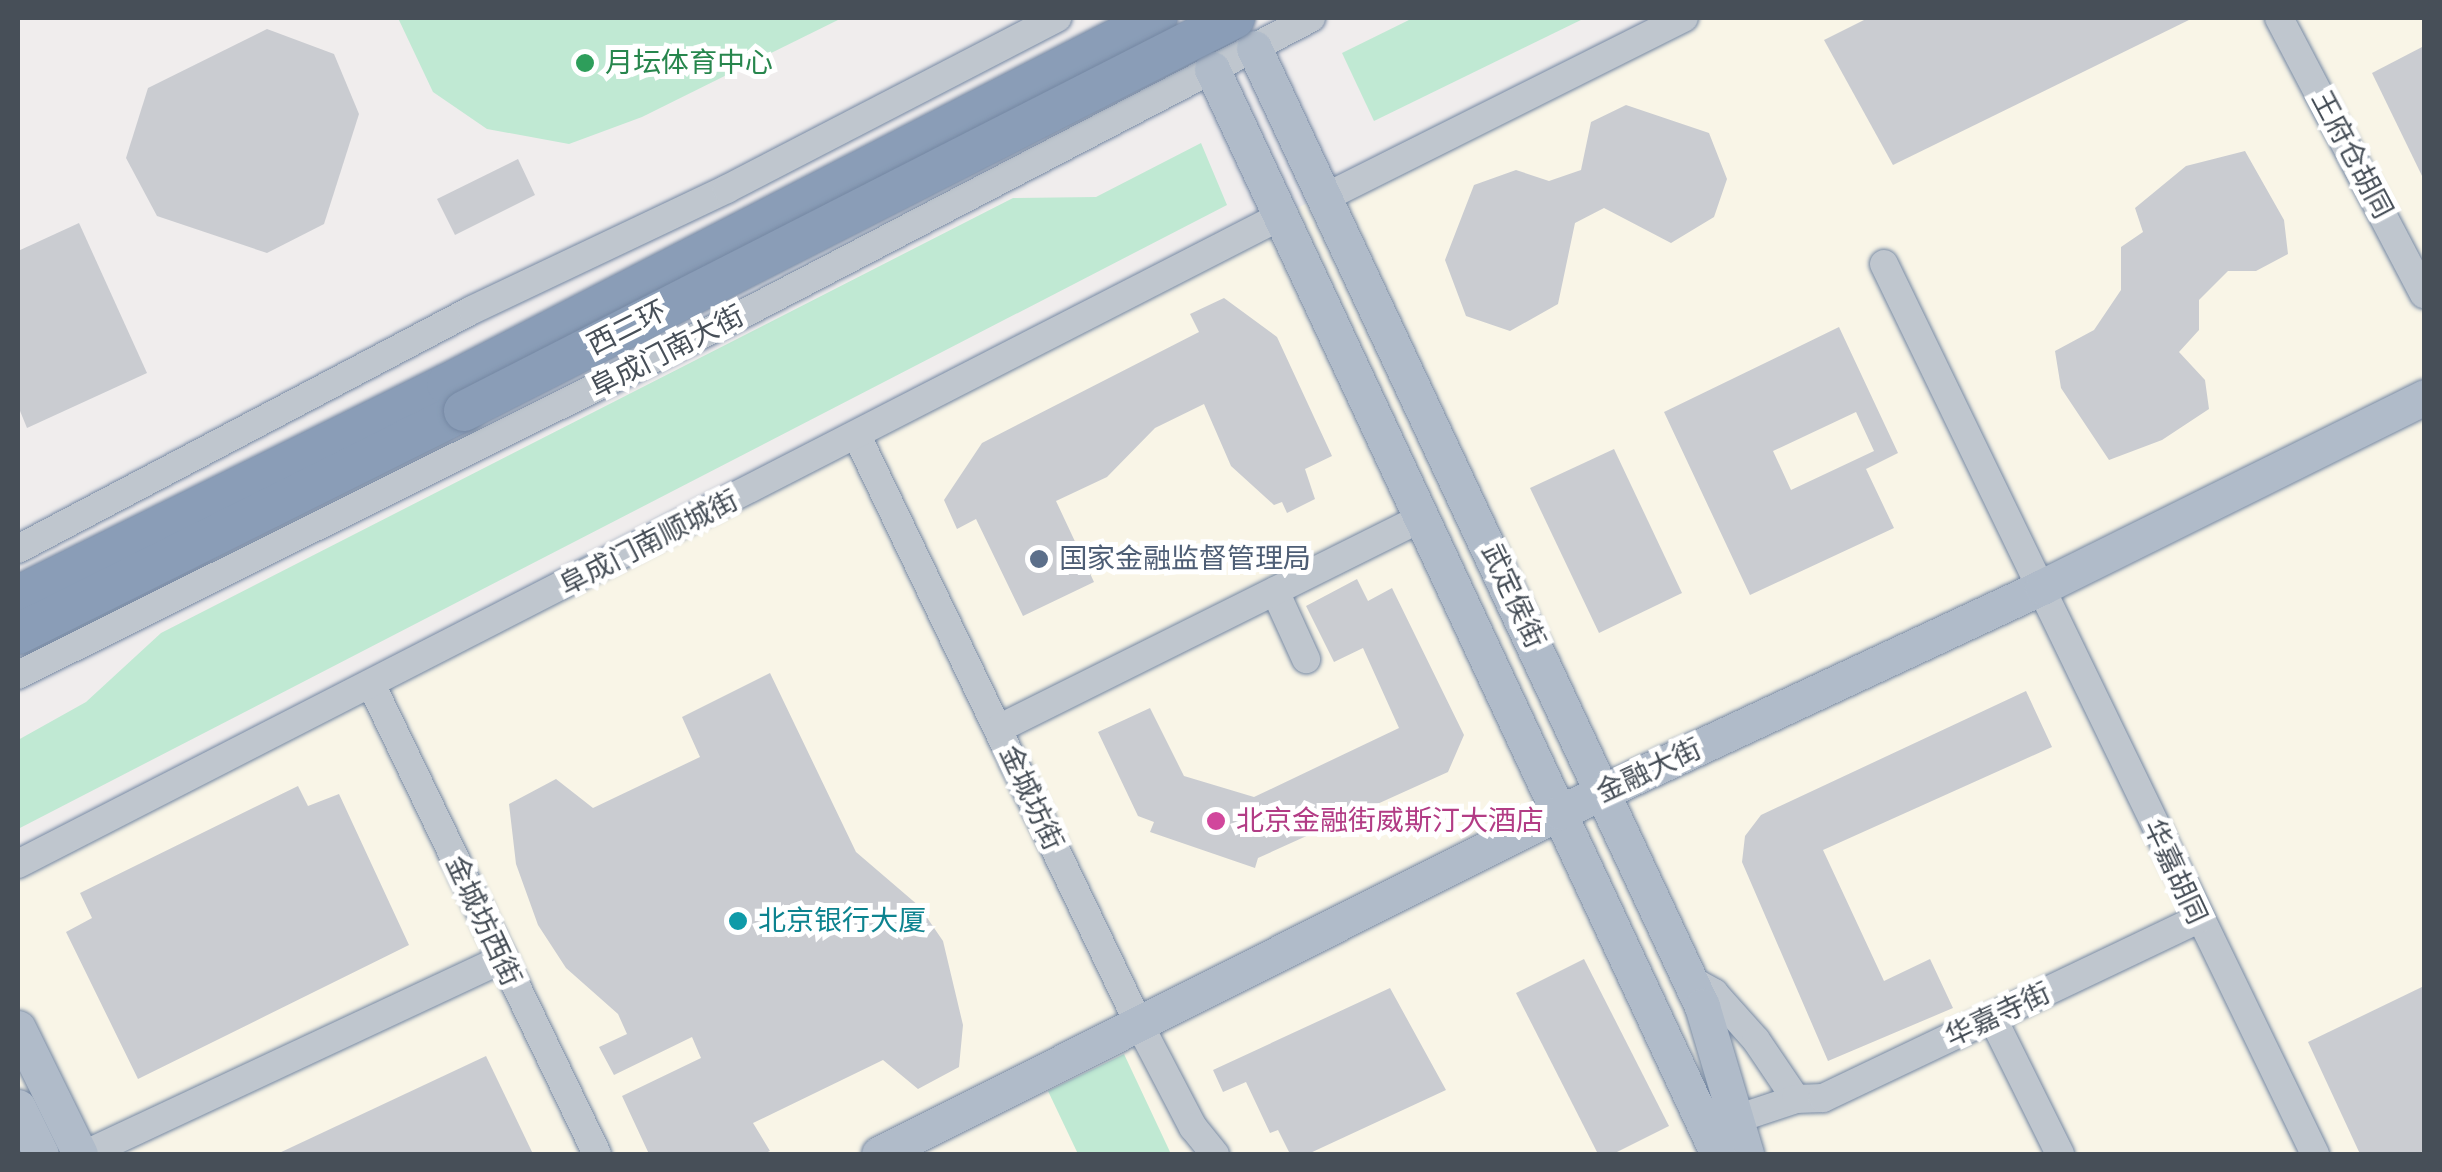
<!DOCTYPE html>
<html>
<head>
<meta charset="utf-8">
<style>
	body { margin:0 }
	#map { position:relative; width:2442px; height:1172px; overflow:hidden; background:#f0eded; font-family:"Nunito Sans","Noto Sans SC",sans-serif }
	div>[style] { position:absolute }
	.commercial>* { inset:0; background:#f9f5e7 }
	.green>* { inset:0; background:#c0e9d3 }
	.building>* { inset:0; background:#caccd1 }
	.roads { filter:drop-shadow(0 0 2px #7588a3) drop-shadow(0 0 2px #7588a3) }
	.minor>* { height:28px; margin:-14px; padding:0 14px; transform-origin:14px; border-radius:14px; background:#bfc6ce }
	.major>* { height:35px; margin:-17.5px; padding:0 17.5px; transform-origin:17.5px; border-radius:17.5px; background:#b0bbc9 }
	.highway>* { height:40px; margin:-20px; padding:0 20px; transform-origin:20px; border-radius:20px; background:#8a9db7 }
	.bridges { filter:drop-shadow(0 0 2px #7588a3) drop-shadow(0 0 2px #7588a3) }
	.highway-bridge>* { height:40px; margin:-20px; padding:0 20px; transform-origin:20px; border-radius:20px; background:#8a9db7 }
	.dots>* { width:28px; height:28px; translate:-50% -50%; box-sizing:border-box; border:5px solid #fff; border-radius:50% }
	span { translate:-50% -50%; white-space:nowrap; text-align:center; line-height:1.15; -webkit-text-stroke:10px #fff; paint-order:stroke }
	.leisure-label { font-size:28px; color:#27864d }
	.left { translate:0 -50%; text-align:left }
	.street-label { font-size:28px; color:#474f58 }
	.service-label { font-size:28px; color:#4e5e75 }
	.hotel-label { font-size:28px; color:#b23c85 }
	.culture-label { font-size:28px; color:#0d838f }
	.frame { position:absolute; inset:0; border:20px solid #474f58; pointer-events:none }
</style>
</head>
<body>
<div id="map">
	<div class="commercial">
		<i style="clip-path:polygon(1684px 18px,2424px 18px,2424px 1154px,18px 1154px,18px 864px,1279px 217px)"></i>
	</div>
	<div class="green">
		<i style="clip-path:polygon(398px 18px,842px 18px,642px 117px,569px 144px,487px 129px,433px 92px)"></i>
		<i style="clip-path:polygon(1413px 18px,1585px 18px,1374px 121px,1342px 53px)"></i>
		<i style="clip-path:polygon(1201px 143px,1227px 205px,18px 829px,18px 740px,86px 702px,161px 633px,1013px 198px,1096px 197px)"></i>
		<i style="clip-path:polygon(1124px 1054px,1171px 1154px,1078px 1154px,1048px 1091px)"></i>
	</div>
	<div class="building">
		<i style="clip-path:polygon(1868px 18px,2193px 18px,1893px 165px,1824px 40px)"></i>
		<i style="clip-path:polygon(267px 29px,334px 54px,359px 114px,324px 224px,267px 253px,157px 216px,126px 158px,148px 88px)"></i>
		<i style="clip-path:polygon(2424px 46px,2424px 180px,2372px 73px)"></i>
		<i style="clip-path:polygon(1626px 105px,1709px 133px,1727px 179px,1714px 217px,1671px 243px,1604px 208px,1575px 223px,1558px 304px,1510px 331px,1466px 316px,1445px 260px,1474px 185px,1516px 170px,1549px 181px,1581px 170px,1591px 122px)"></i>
		<i style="clip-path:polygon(2245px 151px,2284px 220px,2288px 254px,2256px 271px,2228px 271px,2199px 300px,2199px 330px,2179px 352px,2205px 380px,2209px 409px,2162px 440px,2109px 460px,2061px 388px,2055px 351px,2094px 330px,2121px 290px,2121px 247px,2143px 232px,2135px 208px,2186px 166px)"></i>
		<i style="clip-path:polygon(518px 159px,535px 195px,455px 235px,437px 199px)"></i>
		<i style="clip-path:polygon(79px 223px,147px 373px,27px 428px,18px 406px,18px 251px)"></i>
		<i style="clip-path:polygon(1224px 298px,1277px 337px,1332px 456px,1305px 469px,1315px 499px,1287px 513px,1282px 502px,1274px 505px,1231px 466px,1204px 404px,1155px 428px,1107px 477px,1056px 501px,1094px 582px,1023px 616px,976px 519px,957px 529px,944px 500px,982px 443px,1199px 332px,1190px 314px)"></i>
		<i style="clip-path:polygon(evenodd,1839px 327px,1898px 453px,1866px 469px,1894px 528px,1750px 595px,1664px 412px,1839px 327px,1856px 412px,1874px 451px,1791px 490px,1773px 451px,1856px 412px)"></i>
		<i style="clip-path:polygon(1614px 449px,1682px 593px,1599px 633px,1530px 488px)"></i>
		<i style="clip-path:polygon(1357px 579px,1368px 601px,1392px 588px,1464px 735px,1448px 772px,1258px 858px,1255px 868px,1150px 832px,1154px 822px,1138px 816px,1098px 732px,1150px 708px,1184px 776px,1254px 797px,1399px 728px,1363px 648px,1334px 662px,1306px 606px)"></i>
		<i style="clip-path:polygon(770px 673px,856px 852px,919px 906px,943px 941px,963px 1025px,959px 1067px,918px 1089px,883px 1060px,753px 1123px,770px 1151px,763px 1154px,649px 1154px,622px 1096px,701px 1058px,692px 1037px,614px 1075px,599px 1047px,627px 1034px,618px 1014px,566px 968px,538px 925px,516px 864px,509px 804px,556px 779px,593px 808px,700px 757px,682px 717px)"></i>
		<i style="clip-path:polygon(2026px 691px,2052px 747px,1823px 850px,1884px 981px,1930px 959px,1953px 1008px,1828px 1061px,1742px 862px,1745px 836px,1761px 815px)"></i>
		<i style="clip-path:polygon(298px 786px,308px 806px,339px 794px,409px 945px,138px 1079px,66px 932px,92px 918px,80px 893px)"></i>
		<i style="clip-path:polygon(1584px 959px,1669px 1126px,1613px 1154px,1598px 1154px,1516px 993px)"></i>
		<i style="clip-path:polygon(2424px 986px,2424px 1154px,2360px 1154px,2308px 1042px)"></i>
		<i style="clip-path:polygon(1390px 988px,1446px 1090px,1308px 1154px,1290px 1154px,1278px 1130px,1270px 1133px,1246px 1082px,1223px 1092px,1213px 1070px)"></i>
		<i style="clip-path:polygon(486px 1056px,533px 1154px,277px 1154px)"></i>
	</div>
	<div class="roads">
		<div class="minor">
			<i style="left:2279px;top:18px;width:312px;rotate:62.3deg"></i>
			<i style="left:1328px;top:196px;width:398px;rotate:-26.6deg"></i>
			<i style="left:1884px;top:264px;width:989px;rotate:64.16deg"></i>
			<i style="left:857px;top:436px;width:650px;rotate:64.38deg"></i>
			<i style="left:1138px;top:1022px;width:119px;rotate:62.4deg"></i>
			<i style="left:1193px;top:1127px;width:35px;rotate:51deg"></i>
			<i style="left:18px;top:549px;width:513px;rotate:-27.76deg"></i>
			<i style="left:472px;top:310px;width:282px;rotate:-25.4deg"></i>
			<i style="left:727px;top:189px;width:372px;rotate:-27.4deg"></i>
			<i style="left:1275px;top:591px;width:75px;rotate:65.5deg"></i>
			<i style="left:18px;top:675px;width:805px;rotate:-26.47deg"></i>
			<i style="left:739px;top:316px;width:645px;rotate:-27.52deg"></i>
			<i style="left:372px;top:686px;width:519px;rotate:64.32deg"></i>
			<i style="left:998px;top:729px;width:473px;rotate:-26.5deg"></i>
			<i style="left:18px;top:864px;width:1417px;rotate:-27.16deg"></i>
			<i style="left:1689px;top:979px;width:29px;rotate:29deg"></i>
			<i style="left:1714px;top:993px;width:63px;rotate:48.2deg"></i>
			<i style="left:1756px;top:1040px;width:71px;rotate:55.9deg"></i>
			<i style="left:1992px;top:1017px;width:153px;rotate:63.6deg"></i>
			<i style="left:1733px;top:1120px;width:66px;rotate:-18.4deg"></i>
			<i style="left:1796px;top:1099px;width:27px;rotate:-2deg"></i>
			<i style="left:1823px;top:1098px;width:414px;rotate:-25.5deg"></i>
			<i style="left:86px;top:1154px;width:458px;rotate:-25.1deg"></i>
		</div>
		<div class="major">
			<i style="left:1254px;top:48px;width:1058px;rotate:64.94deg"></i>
			<i style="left:1702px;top:1006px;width:154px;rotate:73.4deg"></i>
			<i style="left:1212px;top:69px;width:1197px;rotate:65deg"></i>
			<i style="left:18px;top:1028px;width:140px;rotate:63.8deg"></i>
			<i style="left:18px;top:1107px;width:52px;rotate:63.9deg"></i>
			<i style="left:879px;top:1154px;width:762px;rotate:-26.67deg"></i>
			<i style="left:1560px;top:812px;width:532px;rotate:-25.02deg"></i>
			<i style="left:2042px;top:587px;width:427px;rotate:-26.4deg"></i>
		</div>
		<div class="highway">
			<i style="left:18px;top:596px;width:479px;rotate:-26.3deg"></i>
			<i style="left:447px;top:384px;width:799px;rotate:-27.27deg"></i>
			<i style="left:18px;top:634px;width:499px;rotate:-26.6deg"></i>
		</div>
	</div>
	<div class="bridges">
		<div class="highway-bridge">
			<i style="left:464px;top:411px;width:865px;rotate:-27.01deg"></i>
		</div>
	</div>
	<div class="dots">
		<i style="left:585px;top:63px;background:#2e9e5b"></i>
		<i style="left:1039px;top:559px;background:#5c6f8a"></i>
		<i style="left:1216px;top:821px;background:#d1479c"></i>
		<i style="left:738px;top:921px;background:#0f9aa8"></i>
	</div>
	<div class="leisure-label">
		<span class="left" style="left:605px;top:63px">月坛体育中心</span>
	</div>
	<div class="street-label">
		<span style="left:2352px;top:155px;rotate:62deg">王府仓胡同</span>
		<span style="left:627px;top:328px;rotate:-27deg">西二环</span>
		<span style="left:667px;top:352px;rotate:-27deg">阜成门南大街</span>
		<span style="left:649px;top:543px;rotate:-27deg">阜成门南顺城街</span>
		<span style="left:1513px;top:596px;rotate:65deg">武定侯街</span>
		<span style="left:1649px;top:771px;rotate:-25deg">金融大街</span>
		<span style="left:1031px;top:798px;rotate:65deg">金城坊街</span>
		<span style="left:2175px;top:872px;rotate:65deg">华嘉胡同</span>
		<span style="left:483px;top:921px;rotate:65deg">金城坊西街</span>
		<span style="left:1998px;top:1015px;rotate:-25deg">华嘉寺街</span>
	</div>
	<div class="service-label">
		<span class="left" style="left:1059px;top:559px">国家金融监督管理局</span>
	</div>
	<div class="hotel-label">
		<span class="left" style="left:1236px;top:821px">北京金融街威斯汀大酒店</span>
	</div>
	<div class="culture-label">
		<span class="left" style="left:758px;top:921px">北京银行大厦</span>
	</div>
	<div class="frame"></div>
</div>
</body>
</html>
